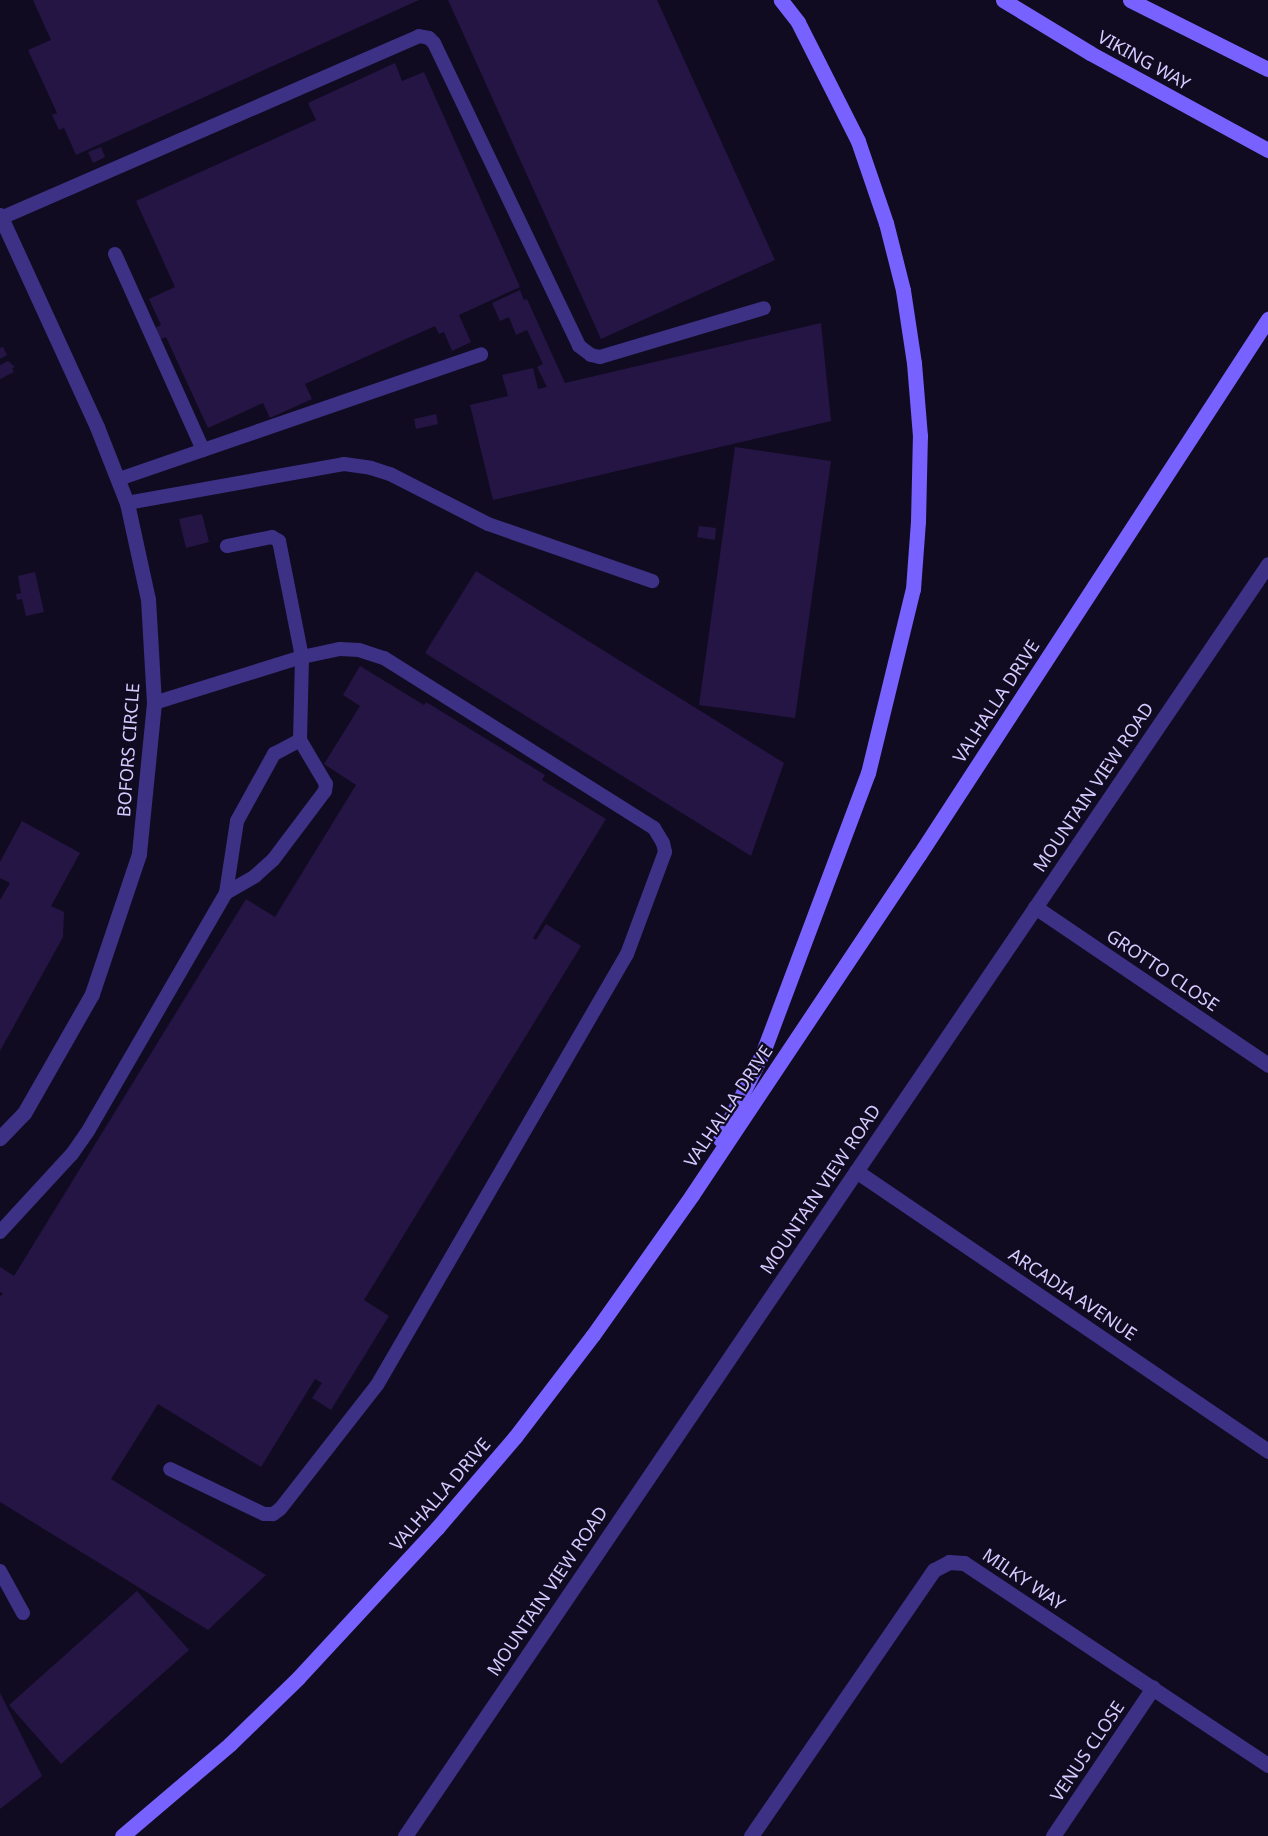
<!DOCTYPE html>
<html>
<head>
<meta charset="utf-8">
<style>
	body { margin:0 }
	#map { position:relative; width:1268px; height:1836px; overflow:hidden; background:#110b21; font-family:"Noto Sans",sans-serif }
	div>[style] { position:absolute }
	.building>* { inset:0; background:#241544 }
	.lane>* { height:14px; margin:-7px; padding:0 7px; transform-origin:7px; border-radius:7px; background:#3d3185 }
	.street>* { height:15px; margin:-7.5px; padding:0 7.5px; transform-origin:7.5px; border-radius:7.5px; background:#3d3185 }
	.secondary>* { height:15px; margin:-7.5px; padding:0 7.5px; transform-origin:7.5px; border-radius:7.5px; background:#7762ff }
	span { translate:-50% -50%; white-space:nowrap; text-align:center; line-height:1.15; -webkit-text-stroke:4.5px #110b21; paint-order:stroke }
	.street-label { font-size:18px; color:#d6cbff }
</style>
</head>
<body>
<div id="map">
	<div class="building">
		<i style="clip-path:polygon(33px 0,419px 0,76px 155px,64px 128px,59px 130px,52px 115px,57px 113px,28px 50px,51px 40px)"></i>
		<i style="clip-path:polygon(448px 0,657px 0,775px 260px,601px 339px)"></i>
		<i style="clip-path:polygon(395px 63px,402px 81px,424px 72px,520px 287px,459px 315px,471px 342px,452px 351px,444px 332px,439px 334px,435px 326px,305px 384px,312px 399px,270px 418px,263px 403px,208px 428px,166px 337px,159px 340px,153px 329px,161px 325px,149px 299px,175px 287px,136px 201px,316px 120px,308px 103px)"></i>
		<i style="clip-path:polygon(101px 147px,105px 157px,93px 163px,88px 152px)"></i>
		<i style="clip-path:polygon(520px 290px,524px 300px,527px 299px,565px 383px,821px 323px,831px 421px,493px 500px,470px 405px,508px 396px,502px 375px,533px 368px,538px 389px,547px 387px,537px 367px,543px 364px,527px 330px,516px 335px,509px 317px,500px 321px,492px 303px)"></i>
		<i style="clip-path:polygon(3px 347px,7px 355px,0 359px,0 348px)"></i>
		<i style="clip-path:polygon(8px 361px,15px 367px,12px 368px,14px 372px,0 379px,0 365px)"></i>
		<i style="clip-path:polygon(436px 414px,438px 424px,416px 429px,414px 419px)"></i>
		<i style="clip-path:polygon(735px 447px,831px 461px,795px 718px,699px 705px)"></i>
		<i style="clip-path:polygon(202px 514px,209px 542px,186px 548px,179px 519px)"></i>
		<i style="clip-path:polygon(699px 526px,716px 528px,715px 540px,697px 537px)"></i>
		<i style="clip-path:polygon(476px 571px,784px 763px,751px 856px,425px 653px)"></i>
		<i style="clip-path:polygon(35px 572px,44px 612px,26px 616px,22px 599px,17px 600px,16px 594px,21px 593px,18px 576px)"></i>
		<i style="clip-path:polygon(360px 666px,424px 705px,426px 702px,545px 775px,542px 780px,606px 819px,533px 938px,536px 940px,546px 924px,581px 946px,364px 1300px,389px 1316px,331px 1410px,312px 1398px,322px 1383px,315px 1379px,261px 1467px,158px 1404px,111px 1479px,266px 1575px,208px 1630px,0 1502px,0 1297px,3px 1293px,0 1292px,0 1267px,14px 1276px,246px 899px,275px 917px,356px 785px,324px 764px,360px 706px,343px 695px)"></i>
		<i style="clip-path:polygon(22px 821px,80px 853px,51px 906px,64px 912px,63px 937px,0 1051px,0 900px,10px 883px,0 878px,0 862px)"></i>
		<i style="clip-path:polygon(137px 1591px,189px 1650px,61px 1764px,9px 1705px)"></i>
		<i style="clip-path:polygon(0 1693px,42px 1776px,0 1809px)"></i>
	</div>
	<div class="lane">
		<i style="left:1px;top:218px;width:456px;rotate:-23.5deg"></i>
		<i style="left:419px;top:36px;width:10px;rotate:11deg"></i>
		<i style="left:429px;top:38px;width:7px;rotate:45deg"></i>
		<i style="left:434px;top:43px;width:336px;rotate:64.4deg"></i>
		<i style="left:579px;top:346px;width:15px;rotate:37deg"></i>
		<i style="left:591px;top:355px;width:9px;rotate:13deg"></i>
		<i style="left:600px;top:357px;width:171px;rotate:-16.6deg"></i>
		<i style="left:115px;top:254px;width:215px;rotate:65.8deg"></i>
		<i style="left:119px;top:479px;width:383px;rotate:-19deg"></i>
		<i style="left:127px;top:503px;width:220px;rotate:-10.2deg"></i>
		<i style="left:344px;top:464px;width:27px;rotate:8deg"></i>
		<i style="left:371px;top:468px;width:20px;rotate:18deg"></i>
		<i style="left:390px;top:474px;width:110px;rotate:27deg"></i>
		<i style="left:488px;top:524px;width:174px;rotate:19.2deg"></i>
		<i style="left:154px;top:703px;width:155px;rotate:-17.3deg"></i>
		<i style="left:302px;top:657px;width:39px;rotate:-12deg"></i>
		<i style="left:340px;top:649px;width:19px;rotate:3deg"></i>
		<i style="left:359px;top:650px;width:26px;rotate:18deg"></i>
		<i style="left:384px;top:658px;width:319px;rotate:32.2deg"></i>
		<i style="left:654px;top:828px;width:17px;rotate:59deg"></i>
		<i style="left:663px;top:843px;width:9px;rotate:77deg"></i>
		<i style="left:665px;top:852px;width:109px;rotate:110.4deg"></i>
		<i style="left:627px;top:954px;width:498px;rotate:120.1deg"></i>
		<i style="left:377px;top:1385px;width:157px;rotate:128deg"></i>
		<i style="left:280px;top:1509px;width:9px;rotate:144deg"></i>
		<i style="left:273px;top:1514px;width:9px;rotate:180deg"></i>
		<i style="left:264px;top:1514px;width:104px;rotate:-154.4deg"></i>
		<i style="left:226px;top:893px;width:34px;rotate:-30deg"></i>
		<i style="left:255px;top:876px;width:24px;rotate:-42deg"></i>
		<i style="left:273px;top:860px;width:86px;rotate:-53deg"></i>
		<i style="left:325px;top:791px;width:7px;rotate:-82deg"></i>
		<i style="left:326px;top:784px;width:51px;rotate:-120.6deg"></i>
		<i style="left:300px;top:740px;width:83px;rotate:-88.6deg"></i>
		<i style="left:302px;top:657px;width:118px;rotate:-101.2deg"></i>
		<i style="left:279px;top:541px;width:8px;rotate:-150deg"></i>
		<i style="left:272px;top:537px;width:46px;rotate:168.7deg"></i>
		<i style="left:0;top:1232px;width:106px;rotate:-47.3deg"></i>
		<i style="left:72px;top:1154px;width:28px;rotate:-55deg"></i>
		<i style="left:88px;top:1131px;width:275px;rotate:-59.9deg"></i>
		<i style="left:226px;top:893px;width:73px;rotate:-81.3deg"></i>
		<i style="left:237px;top:821px;width:77px;rotate:-61.1deg"></i>
		<i style="left:274px;top:754px;width:30px;rotate:-28deg"></i>
		<i style="left:0;top:1571px;width:48px;rotate:61.3deg"></i>
	</div>
	<div class="street">
		<i style="left:0;top:215px;width:233px;rotate:65.4deg"></i>
		<i style="left:97px;top:427px;width:82px;rotate:68.5deg"></i>
		<i style="left:127px;top:503px;width:98px;rotate:77.7deg"></i>
		<i style="left:148px;top:599px;width:104px;rotate:86.7deg"></i>
		<i style="left:154px;top:703px;width:152px;rotate:95.7deg"></i>
		<i style="left:139px;top:854px;width:148px;rotate:108.6deg"></i>
		<i style="left:92px;top:994px;width:137px;rotate:119.7deg"></i>
		<i style="left:24px;top:1113px;width:35px;rotate:134deg"></i>
		<i style="left:1035px;top:907px;width:282px;rotate:34.1deg"></i>
		<i style="left:856px;top:1171px;width:498px;rotate:34.2deg"></i>
		<i style="left:405px;top:1836px;width:1537px;rotate:-55.84deg"></i>
		<i style="left:751px;top:1836px;width:323px;rotate:-55.5deg"></i>
		<i style="left:934px;top:1570px;width:17px;rotate:-28deg"></i>
		<i style="left:949px;top:1562px;width:15px;rotate:4deg"></i>
		<i style="left:964px;top:1563px;width:365px;rotate:33.6deg"></i>
		<i style="left:1053px;top:1836px;width:179px;rotate:-56deg"></i>
	</div>
	<div class="secondary">
		<i style="left:1003px;top:0;width:102px;rotate:31.3deg"></i>
		<i style="left:1090px;top:53px;width:203px;rotate:28.6deg"></i>
		<i style="left:1130px;top:0;width:154px;rotate:26.6deg"></i>
		<i style="left:720px;top:1139px;width:97px;rotate:-63.7deg"></i>
		<i style="left:763px;top:1052px;width:298px;rotate:-69.4deg"></i>
		<i style="left:868px;top:773px;width:189px;rotate:-76.3deg"></i>
		<i style="left:913px;top:589px;width:68px;rotate:-85.8deg"></i>
		<i style="left:918px;top:521px;width:85px;rotate:-88.7deg"></i>
		<i style="left:920px;top:436px;width:73px;rotate:-94.7deg"></i>
		<i style="left:914px;top:363px;width:74px;rotate:-98.6deg"></i>
		<i style="left:903px;top:290px;width:69px;rotate:-104.2deg"></i>
		<i style="left:886px;top:223px;width:87px;rotate:-108.9deg"></i>
		<i style="left:858px;top:141px;width:133px;rotate:-116.8deg"></i>
		<i style="left:798px;top:22px;width:28px;rotate:-128deg"></i>
		<i style="left:122px;top:1836px;width:142px;rotate:-40.4deg"></i>
		<i style="left:230px;top:1744px;width:95px;rotate:-44.1deg"></i>
		<i style="left:298px;top:1678px;width:205px;rotate:-47.2deg"></i>
		<i style="left:437px;top:1528px;width:120px;rotate:-49.4deg"></i>
		<i style="left:515px;top:1437px;width:128px;rotate:-52.6deg"></i>
		<i style="left:593px;top:1335px;width:171px;rotate:-54.7deg"></i>
		<i style="left:692px;top:1195px;width:409px;rotate:-56.3deg"></i>
		<i style="left:919px;top:855px;width:640px;rotate:-56.93deg"></i>
	</div>
	<div class="street-label">
		<span style="left:1144px;top:60px;rotate:29deg">VIKING WAY</span>
		<span style="left:996px;top:701px;rotate:-57deg">VALHALLA DRIVE</span>
		<span style="left:128px;top:750px;rotate:-86deg">BOFORS CIRCLE</span>
		<span style="left:1093px;top:787px;rotate:-56deg">MOUNTAIN VIEW ROAD</span>
		<span style="left:1163px;top:970px;rotate:34deg">GROTTO CLOSE</span>
		<span style="left:728px;top:1106px;rotate:-56deg">VALHALLA DRIVE</span>
		<span style="left:820px;top:1189px;rotate:-56deg">MOUNTAIN VIEW ROAD</span>
		<span style="left:1073px;top:1294px;rotate:34deg">ARCADIA AVENUE</span>
		<span style="left:440px;top:1494px;rotate:-49deg">VALHALLA DRIVE</span>
		<span style="left:1024px;top:1579px;rotate:34deg">MILKY WAY</span>
		<span style="left:547px;top:1591px;rotate:-56deg">MOUNTAIN VIEW ROAD</span>
		<span style="left:1087px;top:1751px;rotate:-56deg">VENUS CLOSE</span>
	</div>
</div>
</body>
</html>
